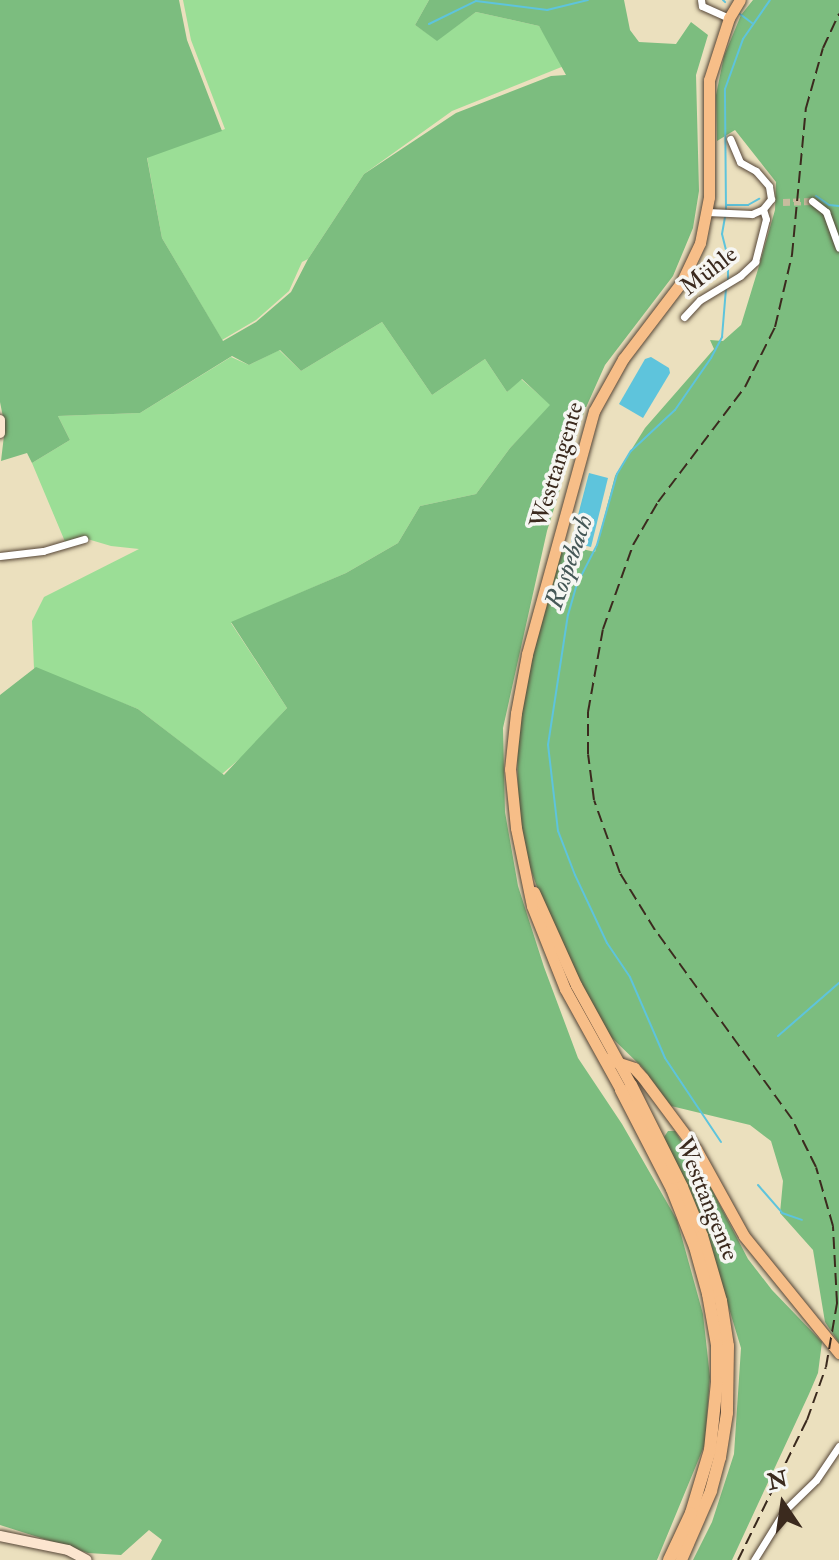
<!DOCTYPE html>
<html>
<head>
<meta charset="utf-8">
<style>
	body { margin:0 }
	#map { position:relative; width:839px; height:1560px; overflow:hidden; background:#ebe0be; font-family:"IM FELL Double Pica",serif }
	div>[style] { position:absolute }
	.green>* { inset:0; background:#9bde96 }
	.forest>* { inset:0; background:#7cbd7f }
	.water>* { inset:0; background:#5ec4dc }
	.stream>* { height:2px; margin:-1px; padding:0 1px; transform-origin:1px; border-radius:1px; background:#5ec4dc }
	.street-tunnel>* { height:7px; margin-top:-3.5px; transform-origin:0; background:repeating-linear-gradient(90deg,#c8bc9e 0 7px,transparent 0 10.5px) }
	.roads { filter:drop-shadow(0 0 2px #554536) drop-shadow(0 0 2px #554536) }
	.street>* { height:7px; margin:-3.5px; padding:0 3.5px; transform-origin:3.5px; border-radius:3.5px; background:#fff }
	.secondary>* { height:10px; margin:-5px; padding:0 5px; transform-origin:5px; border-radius:5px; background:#fce5cf }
	.primary>* { height:11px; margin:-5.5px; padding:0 5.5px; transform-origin:5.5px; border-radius:5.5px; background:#f7be88 }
	.highway>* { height:12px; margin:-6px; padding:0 6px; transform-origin:6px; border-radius:6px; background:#f7be88 }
	.rail>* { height:2px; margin-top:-1px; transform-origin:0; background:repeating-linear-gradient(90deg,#3b2a1e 0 12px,transparent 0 18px) }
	span { translate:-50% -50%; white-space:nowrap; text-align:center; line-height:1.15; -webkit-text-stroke:7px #f6f6f2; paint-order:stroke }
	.street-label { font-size:24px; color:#3b2a1e }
	.water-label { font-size:26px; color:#465857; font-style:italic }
	.north { position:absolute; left:743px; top:1464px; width:80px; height:80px; -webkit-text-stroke:6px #f6f6f2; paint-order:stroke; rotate:347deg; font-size:22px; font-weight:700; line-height:32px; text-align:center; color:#3b2a1e }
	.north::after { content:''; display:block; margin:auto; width:28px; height:36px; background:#3b2a1e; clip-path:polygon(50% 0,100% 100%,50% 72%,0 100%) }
</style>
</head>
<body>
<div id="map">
	<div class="green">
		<i style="clip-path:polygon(183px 0,429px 0,415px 25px,437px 40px,476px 12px,539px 26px,564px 66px,452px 111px,364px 174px,308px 259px,302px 262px,289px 291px,256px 320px,222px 340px,162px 238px,147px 157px,225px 129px,191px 40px)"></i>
		<i style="clip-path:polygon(382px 322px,432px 395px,485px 359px,507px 392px,521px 379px,551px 405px,510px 448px,476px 494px,420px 506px,398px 543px,346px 573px,231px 623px,287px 708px,243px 756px,222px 774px,138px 709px,34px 669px,32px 621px,44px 597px,139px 549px,111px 546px,84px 538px,66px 544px,32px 463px,70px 440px,58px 416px,140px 413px,231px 357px,249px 365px,279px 350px,301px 371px)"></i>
	</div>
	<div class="forest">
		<i style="clip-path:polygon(0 0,179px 0,187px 40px,222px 131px,147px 158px,162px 238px,223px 341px,256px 322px,291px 292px,308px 259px,364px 174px,456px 113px,551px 76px,566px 75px,539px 26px,476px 12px,437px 41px,415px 25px,429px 0,624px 0,630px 30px,639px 42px,676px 44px,691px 22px,708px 35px,696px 75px,699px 191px,693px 228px,673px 276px,605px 365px,584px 412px,547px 531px,503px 728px,505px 812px,518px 886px,544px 967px,578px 1058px,622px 1124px,677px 1220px,703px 1314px,710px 1377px,705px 1444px,657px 1560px,151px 1560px,162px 1540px,149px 1530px,121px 1555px,88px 1553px,0 1525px,0 695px,36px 667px,138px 709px,224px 775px,287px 708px,231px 622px,346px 573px,398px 543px,420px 506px,476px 494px,510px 448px,550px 405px,522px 379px,507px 392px,485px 359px,432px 395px,382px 322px,301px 371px,280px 350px,249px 365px,232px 356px,140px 413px,58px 416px,70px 440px,32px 463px,27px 453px,1px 461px,5px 427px,0 402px)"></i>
		<i style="clip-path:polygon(753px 0,839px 0,839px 1343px,825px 1322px,813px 1250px,780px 1213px,783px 1181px,771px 1141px,750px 1125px,671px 1106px,642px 1067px,611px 1037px,581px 984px,542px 901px,528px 862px,518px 804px,517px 737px,522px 700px,561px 544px,595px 552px,615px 476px,645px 428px,714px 349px,710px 340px,723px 341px,741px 325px,759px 266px,775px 210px,776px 182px,735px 130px,717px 141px,716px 95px,724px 56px,741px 15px)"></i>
		<i style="clip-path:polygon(668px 1131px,675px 1131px,711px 1188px,748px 1259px,772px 1290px,822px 1342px,818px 1373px,809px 1394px,732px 1560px,693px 1560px,712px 1522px,734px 1454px,741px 1348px,705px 1229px,664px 1137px)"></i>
	</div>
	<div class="water">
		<i style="clip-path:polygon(651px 357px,669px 368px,670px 373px,643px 418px,619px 404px,645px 359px)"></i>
		<i style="clip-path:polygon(589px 473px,608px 478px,591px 547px,571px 542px)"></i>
	</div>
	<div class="stream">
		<i style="left:723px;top:0;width:3px;rotate:45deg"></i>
		<i style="left:740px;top:14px;width:15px;rotate:37deg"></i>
		<i style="left:429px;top:24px;width:52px;rotate:-26.1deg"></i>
		<i style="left:476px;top:1px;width:72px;rotate:7.2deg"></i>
		<i style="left:547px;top:10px;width:42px;rotate:-13.7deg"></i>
		<i style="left:816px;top:196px;width:16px;rotate:35deg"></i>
		<i style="left:829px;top:205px;width:10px;rotate:6deg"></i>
		<i style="left:726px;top:205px;width:22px"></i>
		<i style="left:748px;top:205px;width:13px;rotate:-29deg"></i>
		<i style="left:726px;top:211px;width:122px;rotate:-90.5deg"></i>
		<i style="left:725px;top:89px;width:53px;rotate:-70.2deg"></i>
		<i style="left:743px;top:39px;width:47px;rotate:-55.3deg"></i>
		<i style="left:725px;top:217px;width:17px;rotate:100deg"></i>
		<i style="left:722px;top:234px;width:25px;rotate:76deg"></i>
		<i style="left:728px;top:258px;width:24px;rotate:90deg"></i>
		<i style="left:778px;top:1036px;width:81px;rotate:-41deg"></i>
		<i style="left:721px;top:1142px;width:101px;rotate:-123.7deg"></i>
		<i style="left:665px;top:1058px;width:88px;rotate:-113.4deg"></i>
		<i style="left:630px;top:977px;width:41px;rotate:-124.1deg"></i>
		<i style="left:607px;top:943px;width:75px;rotate:-115.2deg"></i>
		<i style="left:575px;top:875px;width:47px;rotate:-111.1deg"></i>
		<i style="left:558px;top:831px;width:87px;rotate:-96.6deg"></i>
		<i style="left:548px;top:745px;width:132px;rotate:-81.3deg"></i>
		<i style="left:568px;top:615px;width:32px;rotate:-74deg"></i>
		<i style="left:577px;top:584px;width:44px;rotate:-62.9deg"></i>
		<i style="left:597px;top:545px;width:74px;rotate:-74.3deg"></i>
		<i style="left:617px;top:474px;width:27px;rotate:-59deg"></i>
		<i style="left:631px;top:451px;width:60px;rotate:-43deg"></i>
		<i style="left:675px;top:410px;width:63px;rotate:-55.3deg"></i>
		<i style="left:711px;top:358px;width:24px;rotate:-62deg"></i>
		<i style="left:722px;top:337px;width:49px;rotate:-85.3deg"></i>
		<i style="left:758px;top:1185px;width:37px;rotate:49deg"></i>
		<i style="left:782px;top:1213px;width:21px;rotate:19deg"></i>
	</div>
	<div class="street-tunnel">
		<i style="left:783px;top:202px;width:29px;rotate:-2deg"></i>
	</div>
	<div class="roads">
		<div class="street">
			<i style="left:701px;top:0;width:6px;rotate:81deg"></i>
			<i style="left:702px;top:6px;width:30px;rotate:24deg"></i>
			<i style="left:812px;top:201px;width:18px;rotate:38deg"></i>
			<i style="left:826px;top:212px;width:38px;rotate:70deg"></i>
			<i style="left:707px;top:212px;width:45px;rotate:2.5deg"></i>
			<i style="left:752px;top:214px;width:12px;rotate:-24deg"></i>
			<i style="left:763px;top:209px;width:13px;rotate:-51deg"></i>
			<i style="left:771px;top:199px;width:13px;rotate:-99deg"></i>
			<i style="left:769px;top:186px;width:20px;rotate:-131deg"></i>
			<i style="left:756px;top:171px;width:18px;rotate:-151deg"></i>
			<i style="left:740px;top:162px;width:25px;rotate:-113deg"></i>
			<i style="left:684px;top:317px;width:23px;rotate:-47deg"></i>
			<i style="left:700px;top:300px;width:47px;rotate:-31deg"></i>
			<i style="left:740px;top:276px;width:21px;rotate:-43deg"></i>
			<i style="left:755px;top:262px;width:44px;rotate:-75.7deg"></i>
			<i style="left:766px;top:219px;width:10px;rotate:-107deg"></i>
			<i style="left:0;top:556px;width:43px;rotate:-6.6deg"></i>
			<i style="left:43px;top:551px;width:43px;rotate:-16.3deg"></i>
			<i style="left:754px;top:1560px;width:59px;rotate:-58.2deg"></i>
			<i style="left:785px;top:1510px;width:43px;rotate:-44.1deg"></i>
			<i style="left:816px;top:1480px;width:41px;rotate:-55.9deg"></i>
		</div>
		<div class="secondary">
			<i style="left:0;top:420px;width:13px;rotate:90deg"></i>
			<i style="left:0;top:1536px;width:69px;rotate:11.6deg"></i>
			<i style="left:68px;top:1550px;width:21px;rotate:28deg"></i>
		</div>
		<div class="primary">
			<i style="left:534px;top:892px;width:102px;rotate:65.7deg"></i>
			<i style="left:576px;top:985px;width:114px;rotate:61.2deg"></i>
			<i style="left:604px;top:1058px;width:32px;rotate:18deg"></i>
			<i style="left:634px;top:1068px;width:13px;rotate:48deg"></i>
			<i style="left:643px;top:1078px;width:89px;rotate:53.3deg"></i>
			<i style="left:696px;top:1149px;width:99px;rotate:61.1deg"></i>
			<i style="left:744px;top:1236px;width:151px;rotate:50.9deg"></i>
			<i style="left:621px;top:1090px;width:115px;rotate:-119deg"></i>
			<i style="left:565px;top:989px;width:89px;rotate:-111.7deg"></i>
			<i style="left:532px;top:906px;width:80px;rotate:-101.6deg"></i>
			<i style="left:516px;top:828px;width:59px;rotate:-95.8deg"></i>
			<i style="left:510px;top:769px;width:56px;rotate:-83.9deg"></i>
			<i style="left:516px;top:713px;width:60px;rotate:-79.4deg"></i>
			<i style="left:527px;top:654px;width:252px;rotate:-74.6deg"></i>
			<i style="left:594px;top:411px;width:60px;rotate:-60.9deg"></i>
			<i style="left:623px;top:359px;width:96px;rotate:-52.7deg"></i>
			<i style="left:681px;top:283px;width:44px;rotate:-64.6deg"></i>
			<i style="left:700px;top:243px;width:47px;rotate:-78.9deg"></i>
			<i style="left:709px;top:197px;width:117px;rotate:-90deg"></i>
			<i style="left:709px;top:80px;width:65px;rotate:-72.1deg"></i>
			<i style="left:729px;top:18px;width:21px;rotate:-59deg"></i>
		</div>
		<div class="highway">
			<i style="left:631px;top:1085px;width:114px;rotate:63.4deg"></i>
			<i style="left:682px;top:1187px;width:53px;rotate:67.8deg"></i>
			<i style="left:702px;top:1236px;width:68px;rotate:73.7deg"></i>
			<i style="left:721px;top:1301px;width:46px;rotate:81.2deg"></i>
			<i style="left:728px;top:1346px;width:67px;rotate:90.9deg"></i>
			<i style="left:727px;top:1413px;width:45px;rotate:99deg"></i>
			<i style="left:720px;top:1457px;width:35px;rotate:105deg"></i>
			<i style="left:711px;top:1491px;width:75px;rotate:113.5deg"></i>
			<i style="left:621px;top:1090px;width:111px;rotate:62.7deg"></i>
			<i style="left:672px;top:1189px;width:62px;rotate:68.4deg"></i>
			<i style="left:695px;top:1247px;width:49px;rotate:74.5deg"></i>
			<i style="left:708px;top:1294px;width:52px;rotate:80deg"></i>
			<i style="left:717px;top:1345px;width:37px;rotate:90deg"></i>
			<i style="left:717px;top:1382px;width:68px;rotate:95.9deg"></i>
			<i style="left:710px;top:1450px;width:66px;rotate:106.8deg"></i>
			<i style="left:691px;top:1513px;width:52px;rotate:115.1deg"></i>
		</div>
	</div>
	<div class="rail">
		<i style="left:738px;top:1560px;width:156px;rotate:-63.8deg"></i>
		<i style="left:807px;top:1420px;width:56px;rotate:-70.3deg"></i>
		<i style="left:826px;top:1367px;width:65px;rotate:-80.2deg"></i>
		<i style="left:837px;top:1303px;width:77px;rotate:-93deg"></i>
		<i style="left:833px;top:1226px;width:61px;rotate:-106.1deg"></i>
		<i style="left:816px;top:1167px;width:54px;rotate:-116.6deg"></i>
		<i style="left:792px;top:1119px;width:233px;rotate:-125.9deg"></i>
		<i style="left:655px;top:930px;width:67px;rotate:-121.6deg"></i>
		<i style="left:620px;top:873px;width:77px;rotate:-109.6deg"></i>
		<i style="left:594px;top:800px;width:46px;rotate:-97.4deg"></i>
		<i style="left:588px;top:754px;width:42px;rotate:-90deg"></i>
		<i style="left:588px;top:712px;width:84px;rotate:-79.8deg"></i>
		<i style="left:603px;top:629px;width:89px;rotate:-70.3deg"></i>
		<i style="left:633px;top:545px;width:50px;rotate:-59.8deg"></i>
		<i style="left:658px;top:502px;width:144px;rotate:-52.9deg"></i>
		<i style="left:745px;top:387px;width:67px;rotate:-63.4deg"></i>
		<i style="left:775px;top:327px;width:74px;rotate:-76.7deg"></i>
		<i style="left:792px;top:255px;width:148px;rotate:-84.6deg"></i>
		<i style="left:806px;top:108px;width:62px;rotate:-74.2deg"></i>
		<i style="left:823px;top:48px;width:38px;rotate:-65deg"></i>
	</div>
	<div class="street-label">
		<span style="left:709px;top:271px;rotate:-38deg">Mühle</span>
		<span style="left:557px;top:465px;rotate:-73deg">Westtangente</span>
		<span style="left:707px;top:1199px;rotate:68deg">Westtangente</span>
	</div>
	<div class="water-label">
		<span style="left:570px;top:562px;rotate:-71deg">Rospebach</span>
	</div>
	<div class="north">N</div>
</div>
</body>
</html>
